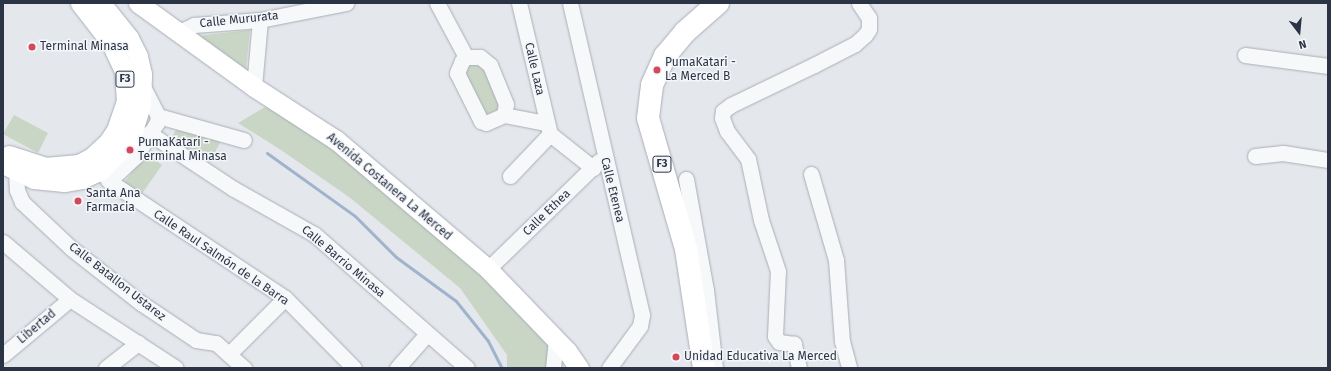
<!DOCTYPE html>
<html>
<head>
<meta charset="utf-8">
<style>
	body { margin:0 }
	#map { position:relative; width:1331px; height:371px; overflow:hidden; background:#e4e7ec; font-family:"Fira Sans",sans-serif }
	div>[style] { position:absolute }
	.green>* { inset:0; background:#c9d6c5 }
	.stream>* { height:3px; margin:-1.5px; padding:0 1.5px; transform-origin:1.5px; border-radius:1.5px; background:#9fb4cc }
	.roads { filter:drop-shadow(0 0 1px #a9aeb7) drop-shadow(0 0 1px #a9aeb7) }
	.minor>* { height:15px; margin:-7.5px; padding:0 7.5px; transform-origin:7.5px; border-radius:7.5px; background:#f7f8fa }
	.major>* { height:19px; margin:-9.5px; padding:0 9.5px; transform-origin:9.5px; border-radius:9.5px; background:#fff }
	.highway>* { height:22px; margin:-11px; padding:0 11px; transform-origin:11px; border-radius:11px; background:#fff }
	.dots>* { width:11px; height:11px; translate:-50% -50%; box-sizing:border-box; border:2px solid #f4f6f9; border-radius:50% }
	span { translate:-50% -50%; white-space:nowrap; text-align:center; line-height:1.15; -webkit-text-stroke:3px #f4f6f9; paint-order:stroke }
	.shield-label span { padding:1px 3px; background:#f4f6f9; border:1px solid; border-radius:3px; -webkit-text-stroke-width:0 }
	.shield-label { font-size:11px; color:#2b3445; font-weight:700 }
	.street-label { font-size:12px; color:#2b3445 }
	.poi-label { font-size:12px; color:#2b3445 }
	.left { translate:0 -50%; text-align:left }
	.frame { position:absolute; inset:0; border:4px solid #2b3445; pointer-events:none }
	.north { position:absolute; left:1279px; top:12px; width:40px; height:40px; -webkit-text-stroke:3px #f4f6f9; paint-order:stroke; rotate:164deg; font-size:11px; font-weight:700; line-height:16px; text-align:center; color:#2b3445 }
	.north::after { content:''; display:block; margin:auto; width:14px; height:18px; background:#2b3445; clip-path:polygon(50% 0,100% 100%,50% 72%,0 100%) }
</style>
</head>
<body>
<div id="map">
	<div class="green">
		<i style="clip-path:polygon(250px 30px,246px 69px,197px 36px)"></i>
		<i style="clip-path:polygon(477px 62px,483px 64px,501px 104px,500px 109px,485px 115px,463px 68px)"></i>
		<i style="clip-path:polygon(265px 107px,314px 131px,442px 235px,549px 343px,547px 368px,507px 368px,507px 355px,460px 288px,349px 197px,281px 150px,238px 123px)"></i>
		<i style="clip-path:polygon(14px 115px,48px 133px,38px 153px,3px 134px)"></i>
		<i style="clip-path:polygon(176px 130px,221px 141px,209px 163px,170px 140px)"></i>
		<i style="clip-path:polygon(146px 153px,162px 165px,141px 195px,124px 183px)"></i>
	</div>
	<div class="stream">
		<i style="left:267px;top:153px;width:108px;rotate:35.6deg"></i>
		<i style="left:355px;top:216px;width:58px;rotate:45deg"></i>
		<i style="left:396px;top:257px;width:74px;rotate:36.3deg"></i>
		<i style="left:456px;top:301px;width:51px;rotate:51.3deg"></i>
		<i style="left:488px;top:341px;width:30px;rotate:63deg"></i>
	</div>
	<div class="roads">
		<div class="minor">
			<i style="left:437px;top:3px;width:61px;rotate:61.8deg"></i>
			<i style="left:519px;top:3px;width:135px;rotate:76.7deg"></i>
			<i style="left:550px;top:134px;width:55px;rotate:38.3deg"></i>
			<i style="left:570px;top:3px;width:320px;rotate:77deg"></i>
			<i style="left:642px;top:315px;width:11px;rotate:100deg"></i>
			<i style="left:640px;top:326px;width:52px;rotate:126.4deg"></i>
			<i style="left:179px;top:32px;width:17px;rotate:-25deg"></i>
			<i style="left:194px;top:25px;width:66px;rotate:-4.3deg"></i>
			<i style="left:260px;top:20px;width:88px;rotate:-11.2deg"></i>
			<i style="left:1245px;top:55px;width:84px;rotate:7.5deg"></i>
			<i style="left:254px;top:87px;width:67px;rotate:-84.9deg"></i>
			<i style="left:504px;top:115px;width:11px;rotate:-80deg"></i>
			<i style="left:506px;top:104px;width:42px;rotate:-112.3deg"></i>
			<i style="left:490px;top:65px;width:13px;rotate:-141deg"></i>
			<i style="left:480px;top:57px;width:14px;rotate:180deg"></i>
			<i style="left:466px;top:57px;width:6px;rotate:135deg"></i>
			<i style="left:462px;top:61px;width:13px;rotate:113deg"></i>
			<i style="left:457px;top:73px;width:54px;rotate:63.4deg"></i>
			<i style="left:481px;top:121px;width:5px;rotate:22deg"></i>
			<i style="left:486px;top:123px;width:20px;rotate:-24deg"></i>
			<i style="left:504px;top:115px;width:43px;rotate:10.8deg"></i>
			<i style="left:158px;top:116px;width:89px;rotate:15.6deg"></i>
			<i style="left:149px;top:133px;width:102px;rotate:33.4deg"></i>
			<i style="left:234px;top:189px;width:92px;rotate:29.4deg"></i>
			<i style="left:314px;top:234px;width:203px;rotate:41.2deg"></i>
			<i style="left:1255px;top:156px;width:28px;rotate:-6deg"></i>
			<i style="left:1283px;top:153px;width:46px;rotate:8.8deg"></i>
			<i style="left:20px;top:161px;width:12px;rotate:110deg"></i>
			<i style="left:16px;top:172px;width:18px;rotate:87deg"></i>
			<i style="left:17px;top:190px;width:13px;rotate:67deg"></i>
			<i style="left:22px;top:202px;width:67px;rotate:43.2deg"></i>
			<i style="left:71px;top:248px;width:89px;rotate:38.2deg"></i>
			<i style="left:141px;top:303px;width:66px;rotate:33.9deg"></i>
			<i style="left:196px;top:340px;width:20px;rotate:9deg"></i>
			<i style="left:216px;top:343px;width:38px;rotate:42deg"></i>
			<i style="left:96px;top:162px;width:23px;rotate:56deg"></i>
			<i style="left:109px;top:181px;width:211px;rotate:33.6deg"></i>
			<i style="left:285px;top:298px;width:98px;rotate:45.4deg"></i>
			<i style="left:811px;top:174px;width:90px;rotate:73.8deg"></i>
			<i style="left:836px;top:260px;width:81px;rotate:85.8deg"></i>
			<i style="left:842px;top:341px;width:28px;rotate:75deg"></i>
			<i style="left:510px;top:176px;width:58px;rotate:-46.4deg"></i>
			<i style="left:686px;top:179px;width:113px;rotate:79.8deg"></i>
			<i style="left:706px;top:290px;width:79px;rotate:83.4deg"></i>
			<i style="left:109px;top:181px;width:37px;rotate:-43deg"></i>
			<i style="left:136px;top:156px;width:39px;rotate:-58deg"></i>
			<i style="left:157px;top:123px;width:7px;rotate:-82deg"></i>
			<i style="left:158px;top:116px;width:33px;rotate:-117deg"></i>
			<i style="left:3px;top:242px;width:88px;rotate:40.4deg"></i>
			<i style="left:70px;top:299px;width:126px;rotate:33.1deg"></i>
			<i style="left:488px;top:269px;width:155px;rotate:-44.2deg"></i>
			<i style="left:229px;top:354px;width:79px;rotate:-45deg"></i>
			<i style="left:3px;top:355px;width:87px;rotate:-39.9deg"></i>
			<i style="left:106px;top:368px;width:41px;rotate:-38deg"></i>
			<i style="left:397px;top:368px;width:44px;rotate:-48.7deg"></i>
			<i style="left:553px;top:368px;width:28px;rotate:-84deg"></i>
			<i style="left:799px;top:368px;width:25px;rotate:-102deg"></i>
			<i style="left:794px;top:344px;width:15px;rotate:-172deg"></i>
			<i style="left:779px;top:342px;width:7px;rotate:-124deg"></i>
			<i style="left:775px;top:336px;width:65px;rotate:-87.4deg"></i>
			<i style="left:778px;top:271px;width:54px;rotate:-108.4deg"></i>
			<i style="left:761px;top:220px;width:62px;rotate:-102deg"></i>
			<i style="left:748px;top:159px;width:35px;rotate:-127deg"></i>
			<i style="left:727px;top:131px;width:14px;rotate:-111deg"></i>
			<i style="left:722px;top:118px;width:7px;rotate:-82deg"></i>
			<i style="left:723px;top:111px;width:10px;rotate:-37deg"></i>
			<i style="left:731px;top:105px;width:92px;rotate:-25.7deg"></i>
			<i style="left:814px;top:65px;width:46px;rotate:-27.1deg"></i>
			<i style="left:855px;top:44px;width:13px;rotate:-42deg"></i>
			<i style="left:865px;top:35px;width:7px;rotate:-56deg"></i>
			<i style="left:869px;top:29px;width:11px;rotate:-90deg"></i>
			<i style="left:869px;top:18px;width:18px;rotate:-124deg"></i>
		</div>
		<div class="major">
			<i style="left:138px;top:3px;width:143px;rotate:35.9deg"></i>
			<i style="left:254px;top:87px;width:98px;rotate:32.9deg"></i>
			<i style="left:336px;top:140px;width:199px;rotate:40.3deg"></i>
			<i style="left:488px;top:269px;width:114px;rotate:46.1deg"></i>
			<i style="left:567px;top:351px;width:21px;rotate:55deg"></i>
			<i style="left:9px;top:155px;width:38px;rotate:18deg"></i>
			<i style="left:45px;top:167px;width:34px;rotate:-5deg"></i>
			<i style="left:79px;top:164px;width:15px;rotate:-28deg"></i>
			<i style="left:92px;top:157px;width:22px;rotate:-43deg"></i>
			<i style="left:108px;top:142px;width:14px;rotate:-56deg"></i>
			<i style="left:116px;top:130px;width:31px;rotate:-71deg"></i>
			<i style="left:126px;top:101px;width:30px;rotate:-94deg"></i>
			<i style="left:124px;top:71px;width:31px;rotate:-115deg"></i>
			<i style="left:111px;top:43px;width:51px;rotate:-127.8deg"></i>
			<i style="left:3px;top:164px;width:34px;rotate:26deg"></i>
			<i style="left:34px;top:179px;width:30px;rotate:6deg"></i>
			<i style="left:64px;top:182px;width:18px;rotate:-9deg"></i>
			<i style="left:82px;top:179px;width:21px;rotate:-25deg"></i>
			<i style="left:101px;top:170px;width:36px;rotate:-46deg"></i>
			<i style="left:126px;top:144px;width:15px;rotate:-62deg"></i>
			<i style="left:133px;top:131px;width:27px;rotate:-73deg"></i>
			<i style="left:141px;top:105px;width:31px;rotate:-88deg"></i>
			<i style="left:142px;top:74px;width:18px;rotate:-103deg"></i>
			<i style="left:138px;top:56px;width:20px;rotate:-117deg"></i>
			<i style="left:129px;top:38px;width:45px;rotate:-128.7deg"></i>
		</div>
		<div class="highway">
			<i style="left:704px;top:368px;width:120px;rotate:-98.6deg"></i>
			<i style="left:686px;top:249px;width:136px;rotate:-106.2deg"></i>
			<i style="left:648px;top:118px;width:33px;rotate:-83deg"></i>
			<i style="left:652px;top:85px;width:32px;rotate:-66deg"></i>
			<i style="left:665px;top:56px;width:31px;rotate:-50deg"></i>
			<i style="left:685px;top:32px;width:44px;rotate:-41.3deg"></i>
		</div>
	</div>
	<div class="dots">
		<i style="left:32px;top:47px;background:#d1495b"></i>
		<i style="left:657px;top:70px;background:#d1495b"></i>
		<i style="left:130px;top:150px;background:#d1495b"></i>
		<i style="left:78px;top:201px;background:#d1495b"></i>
		<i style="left:676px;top:357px;background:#d1495b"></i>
	</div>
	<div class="shield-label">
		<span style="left:125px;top:79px">F3</span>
		<span style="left:662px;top:164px">F3</span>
	</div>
	<div class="street-label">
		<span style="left:239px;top:20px;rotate:-6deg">Calle Mururata</span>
		<span style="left:534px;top:69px;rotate:77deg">Calle Laza</span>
		<span style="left:389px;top:187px;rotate:40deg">Avenida Costanera La Merced</span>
		<span style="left:612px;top:190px;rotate:76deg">Calle Etenea</span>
		<span style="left:547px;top:213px;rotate:-44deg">Calle Ethea</span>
		<span style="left:221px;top:258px;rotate:34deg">Calle Raul Salmón de la Barra</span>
		<span style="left:343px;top:262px;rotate:40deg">Calle Barrio Minasa</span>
		<span style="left:117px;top:282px;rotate:38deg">Calle Batallon Ustarez</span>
		<span style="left:37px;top:327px;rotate:-40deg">Libertad</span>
	</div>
	<div class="poi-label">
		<span class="left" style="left:40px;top:47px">Terminal Minasa</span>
		<span class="left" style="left:665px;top:70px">PumaKatari -<br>La Merced B</span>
		<span class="left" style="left:138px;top:150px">PumaKatari -<br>Terminal Minasa</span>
		<span class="left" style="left:86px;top:201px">Santa Ana<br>Farmacia</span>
		<span class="left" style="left:684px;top:357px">Unidad Educativa La Merced</span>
	</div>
	<div class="frame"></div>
	<div class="north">N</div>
</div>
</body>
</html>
